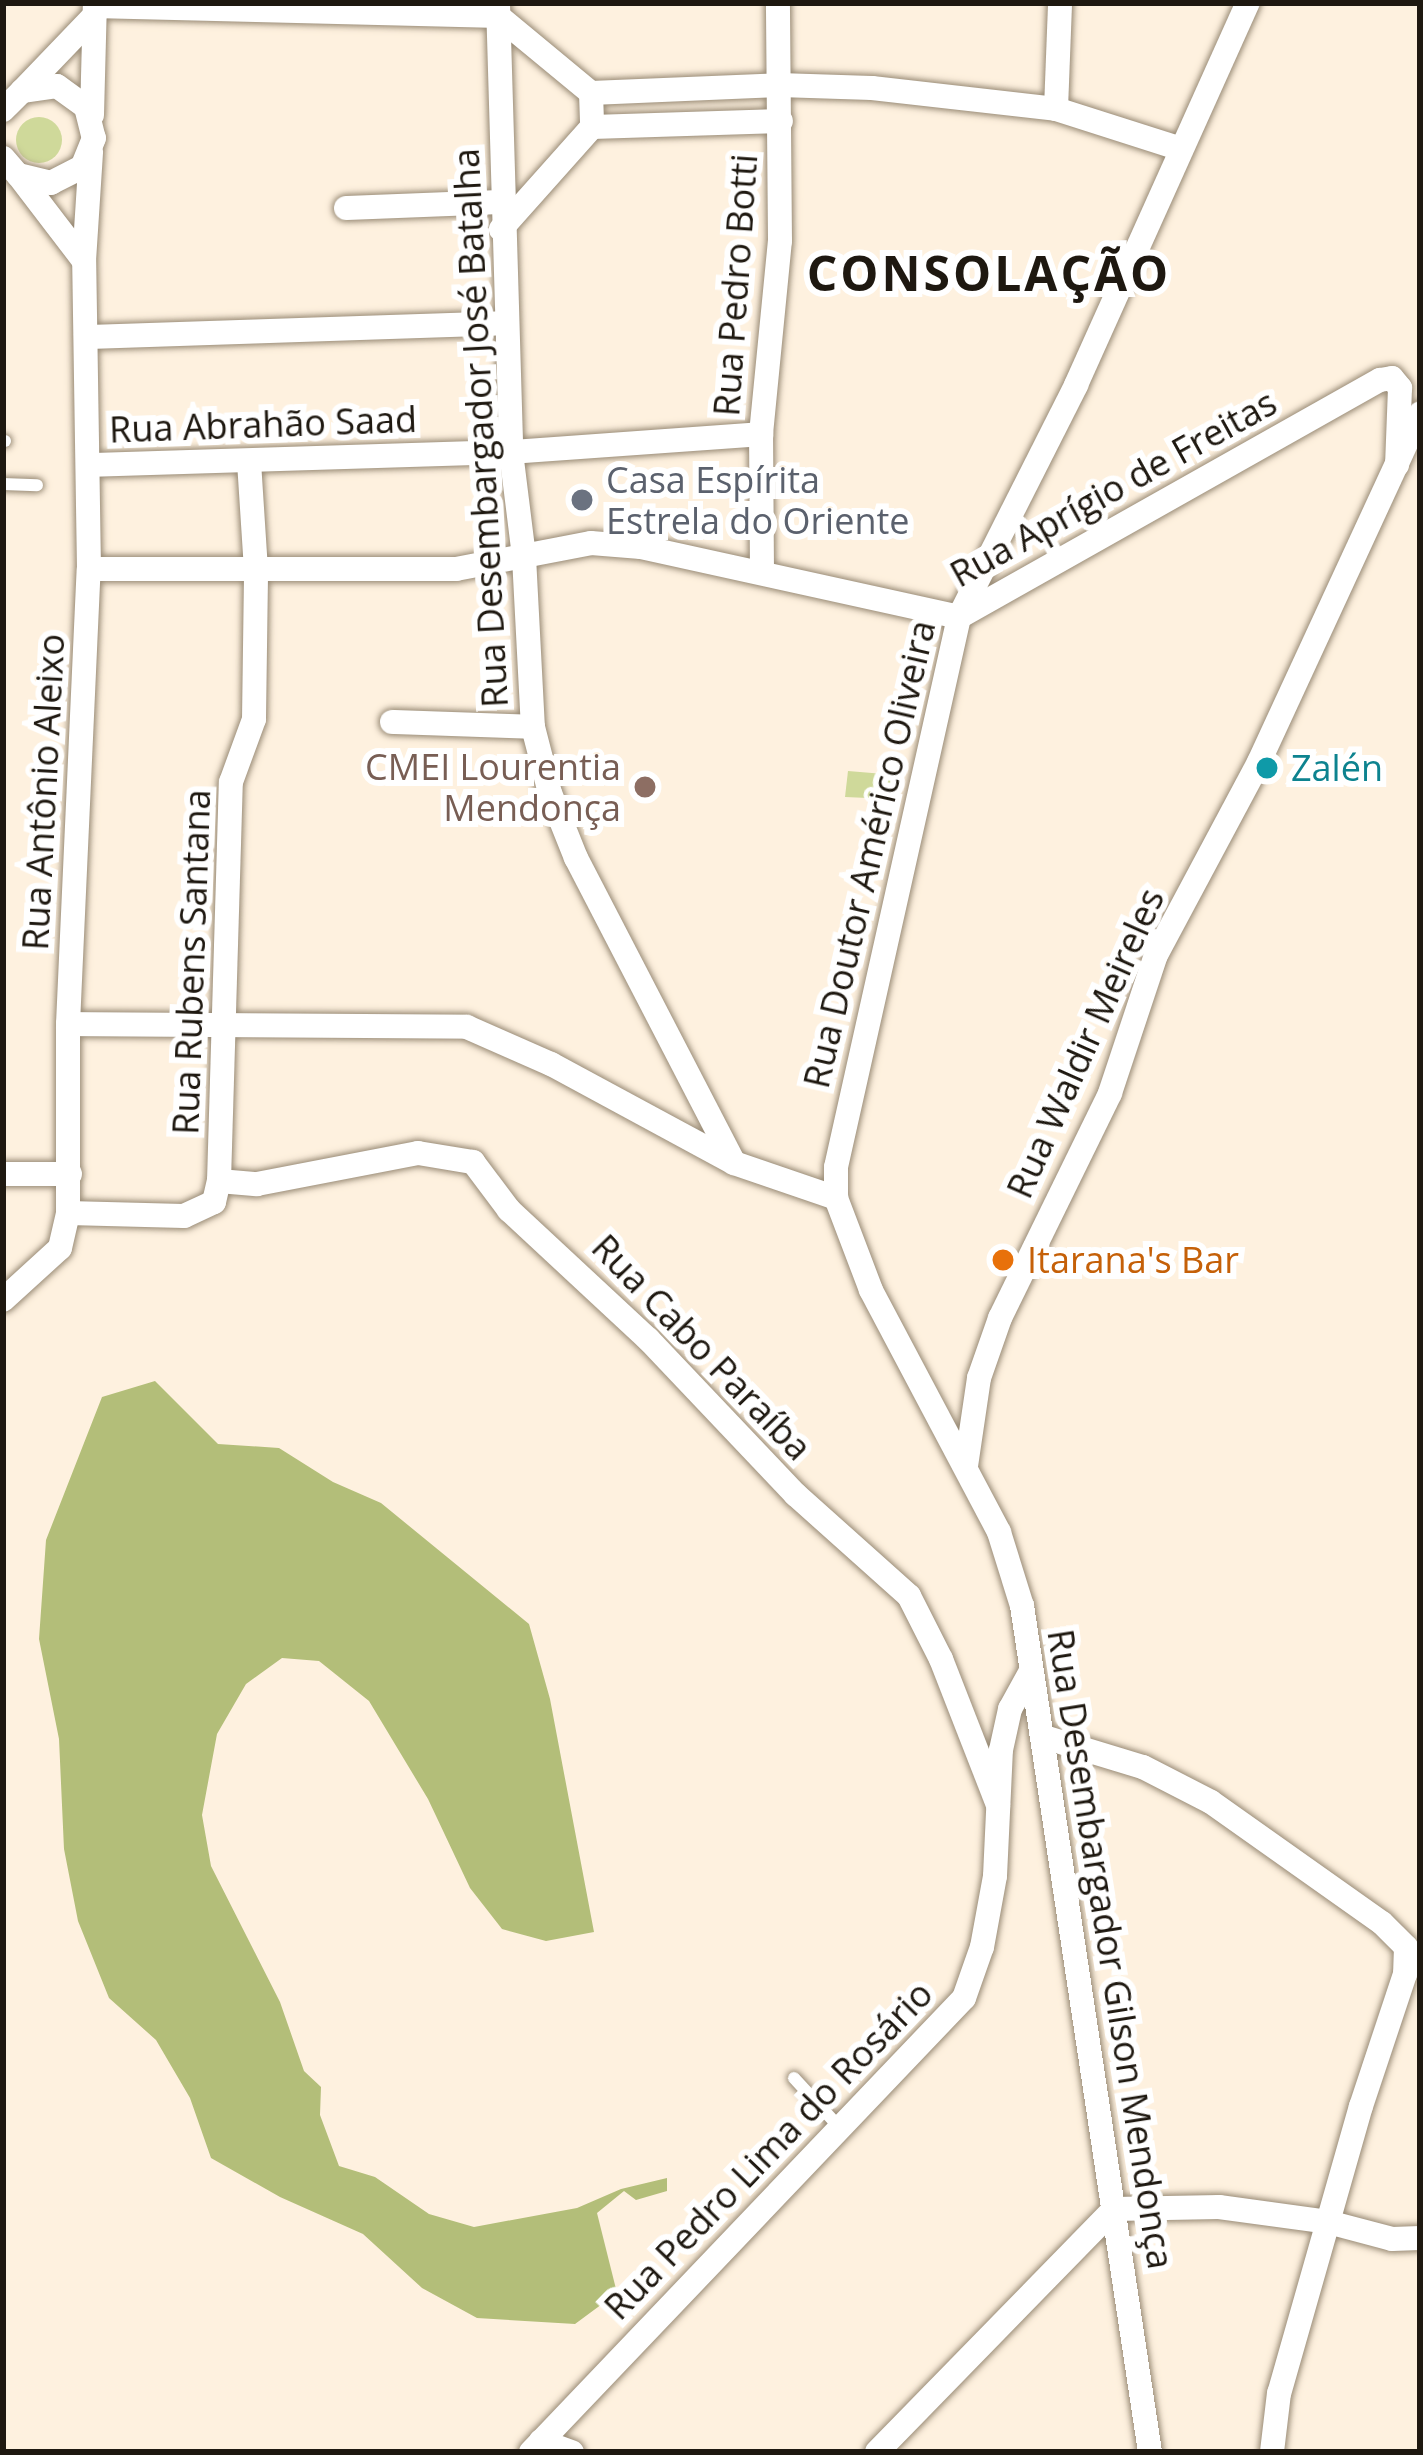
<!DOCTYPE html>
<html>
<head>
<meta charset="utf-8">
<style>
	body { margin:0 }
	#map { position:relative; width:1423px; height:2455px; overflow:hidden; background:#fef1df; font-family:"Open Sans",sans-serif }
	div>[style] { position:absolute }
	.green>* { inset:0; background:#cfd99a }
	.round { border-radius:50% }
	.forest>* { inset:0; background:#b3be79 }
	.roads { filter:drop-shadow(0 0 3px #998b76) drop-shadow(0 0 3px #998b76) }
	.service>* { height:12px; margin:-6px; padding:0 6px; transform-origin:6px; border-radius:6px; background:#fff }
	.minor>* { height:24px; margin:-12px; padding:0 12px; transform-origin:12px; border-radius:12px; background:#fff }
	.dots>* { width:33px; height:33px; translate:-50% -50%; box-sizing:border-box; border:6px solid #fff; border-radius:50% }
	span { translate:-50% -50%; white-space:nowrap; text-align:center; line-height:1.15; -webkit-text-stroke:12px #fff; paint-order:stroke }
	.street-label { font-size:36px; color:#1e1810 }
	.worship-label { font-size:36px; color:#5b616d }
	.left { translate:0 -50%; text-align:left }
	.education-label { font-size:36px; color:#785e54 }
	.right { translate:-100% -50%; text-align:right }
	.culture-label { font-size:36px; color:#0d838f }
	.food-label { font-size:36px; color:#c56008 }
	.district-label { font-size:48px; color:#1e1810; font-weight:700; letter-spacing:3px }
	.frame { position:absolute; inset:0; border:6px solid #1e1810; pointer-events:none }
</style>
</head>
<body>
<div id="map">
	<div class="green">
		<i class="round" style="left:16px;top:117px;width:46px;height:46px"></i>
		<i style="clip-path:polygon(848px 771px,896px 775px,891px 799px,845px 797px)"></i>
	</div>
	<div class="forest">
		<i style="clip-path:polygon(155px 1381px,218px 1444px,279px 1448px,333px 1482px,381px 1503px,529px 1624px,550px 1699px,594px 1932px,546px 1941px,502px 1929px,470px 1888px,428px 1799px,369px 1701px,319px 1661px,282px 1658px,246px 1684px,217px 1734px,202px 1815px,211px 1866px,280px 2002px,304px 2071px,321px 2087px,320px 2115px,339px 2166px,375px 2177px,429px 2214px,474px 2227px,577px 2208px,621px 2189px,667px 2178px,667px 2191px,636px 2200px,624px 2191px,597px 2213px,617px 2293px,575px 2324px,477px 2318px,422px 2288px,363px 2234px,280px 2197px,211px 2158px,190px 2098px,156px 2040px,109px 1998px,78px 1921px,64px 1849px,59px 1739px,39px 1639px,46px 1540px,102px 1397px)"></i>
	</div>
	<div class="roads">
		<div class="service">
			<i style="left:3px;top:441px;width:2px"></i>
			<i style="left:3px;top:484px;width:34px;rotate:2deg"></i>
			<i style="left:794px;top:2078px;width:71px;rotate:47.3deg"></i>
		</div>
		<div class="minor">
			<i style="left:498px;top:3px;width:449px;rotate:88.3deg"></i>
			<i style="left:511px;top:452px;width:106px;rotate:82.9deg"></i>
			<i style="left:524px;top:557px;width:170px;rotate:87deg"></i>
			<i style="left:533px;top:727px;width:68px;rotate:75.6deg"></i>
			<i style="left:550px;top:793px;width:70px;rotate:68.2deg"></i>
			<i style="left:576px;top:858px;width:343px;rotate:62.6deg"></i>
			<i style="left:95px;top:6px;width:403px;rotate:1.4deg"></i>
			<i style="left:498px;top:16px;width:121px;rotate:39.6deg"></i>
			<i style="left:591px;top:93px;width:34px;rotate:88deg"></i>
			<i style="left:592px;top:127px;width:137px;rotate:131.7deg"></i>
			<i style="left:22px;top:91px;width:105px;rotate:-46.2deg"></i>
			<i style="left:591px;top:93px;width:188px;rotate:-2.4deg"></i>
			<i style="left:779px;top:85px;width:93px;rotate:1.8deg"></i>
			<i style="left:872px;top:88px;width:185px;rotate:6.5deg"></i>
			<i style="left:1056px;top:109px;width:131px;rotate:17.7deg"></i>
			<i style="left:1056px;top:109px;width:106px;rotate:-87.8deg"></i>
			<i style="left:3px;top:110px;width:27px;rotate:-45deg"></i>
			<i style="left:22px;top:91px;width:35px;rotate:-8deg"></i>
			<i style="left:57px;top:86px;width:36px;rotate:36deg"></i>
			<i style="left:86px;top:107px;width:32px;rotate:76deg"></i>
			<i style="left:94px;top:138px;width:31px;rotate:112deg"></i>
			<i style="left:82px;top:167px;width:35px;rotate:153deg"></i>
			<i style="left:51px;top:183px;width:34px;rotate:-166deg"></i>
			<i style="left:18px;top:175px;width:23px;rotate:-131deg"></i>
			<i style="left:92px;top:115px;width:112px;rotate:-88.5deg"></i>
			<i style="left:592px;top:127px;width:189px;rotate:-1.8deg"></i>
			<i style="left:19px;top:176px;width:107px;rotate:52.6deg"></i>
			<i style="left:346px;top:208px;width:155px;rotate:-2.2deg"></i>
			<i style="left:86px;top:337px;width:420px;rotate:-1.9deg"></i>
			<i style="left:90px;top:465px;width:421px;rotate:-1.8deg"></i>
			<i style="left:511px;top:452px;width:251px;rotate:-4.1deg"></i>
			<i style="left:89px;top:569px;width:367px"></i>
			<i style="left:456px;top:569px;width:137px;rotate:-10.9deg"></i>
			<i style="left:591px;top:543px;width:50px;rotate:4.6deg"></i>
			<i style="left:641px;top:547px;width:326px;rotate:12.4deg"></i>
			<i style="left:959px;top:617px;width:483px;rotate:-29.4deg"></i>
			<i style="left:1380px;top:380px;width:12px;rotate:-9deg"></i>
			<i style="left:1392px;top:378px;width:13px;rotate:51deg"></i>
			<i style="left:1400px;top:388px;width:77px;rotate:92.2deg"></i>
			<i style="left:762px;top:572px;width:138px;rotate:-90.4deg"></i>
			<i style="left:761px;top:434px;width:194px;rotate:-84.4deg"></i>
			<i style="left:780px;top:241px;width:238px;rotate:-90.5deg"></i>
			<i style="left:392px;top:722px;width:141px;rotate:2deg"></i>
			<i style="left:68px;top:1024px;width:399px;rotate:0.4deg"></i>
			<i style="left:467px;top:1027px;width:92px;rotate:23.8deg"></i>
			<i style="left:551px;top:1064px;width:208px;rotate:28.4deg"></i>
			<i style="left:734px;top:1163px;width:108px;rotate:18.9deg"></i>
			<i style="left:3px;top:1174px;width:67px"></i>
			<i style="left:219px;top:1181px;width:38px;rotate:5deg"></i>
			<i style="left:257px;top:1184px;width:164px;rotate:-10.9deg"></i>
			<i style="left:418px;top:1153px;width:56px;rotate:9.3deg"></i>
			<i style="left:473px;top:1162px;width:60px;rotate:53.1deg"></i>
			<i style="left:509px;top:1210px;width:190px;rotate:42.9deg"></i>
			<i style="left:648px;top:1339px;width:214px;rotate:46.5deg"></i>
			<i style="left:795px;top:1494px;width:153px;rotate:41.8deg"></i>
			<i style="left:909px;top:1596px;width:71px;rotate:63.1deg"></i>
			<i style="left:941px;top:1659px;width:157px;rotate:68.7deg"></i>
			<i style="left:68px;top:1213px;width:116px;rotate:1.5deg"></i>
			<i style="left:184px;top:1216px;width:33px;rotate:-25deg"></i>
			<i style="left:214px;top:1202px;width:22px;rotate:-77deg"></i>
			<i style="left:219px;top:1181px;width:399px;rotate:-88.3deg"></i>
			<i style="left:231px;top:782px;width:67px;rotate:-69.9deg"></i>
			<i style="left:254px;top:719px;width:149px;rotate:-89.2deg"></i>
			<i style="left:256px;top:570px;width:109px;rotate:-93.7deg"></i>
			<i style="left:3px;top:1300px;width:77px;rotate:-42.4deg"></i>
			<i style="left:60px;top:1248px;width:36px;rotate:-77deg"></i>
			<i style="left:68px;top:1213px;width:189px;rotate:-90deg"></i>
			<i style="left:68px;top:1024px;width:455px;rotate:-87.4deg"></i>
			<i style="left:89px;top:569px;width:308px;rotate:-90.9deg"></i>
			<i style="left:84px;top:261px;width:109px;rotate:-86.3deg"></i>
			<i style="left:966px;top:1466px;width:89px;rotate:-81.6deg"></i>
			<i style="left:979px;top:1378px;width:64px;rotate:-70.7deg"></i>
			<i style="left:1000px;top:1318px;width:250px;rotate:-63.9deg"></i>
			<i style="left:1110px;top:1093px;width:145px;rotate:-71.6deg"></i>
			<i style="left:1156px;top:955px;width:219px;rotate:-61.9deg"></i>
			<i style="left:1259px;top:762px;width:384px;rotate:-65.2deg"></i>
			<i style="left:1044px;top:1737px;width:103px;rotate:16.9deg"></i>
			<i style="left:1143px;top:1767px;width:76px;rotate:27.2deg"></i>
			<i style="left:1211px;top:1802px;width:209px;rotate:35.3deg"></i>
			<i style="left:1382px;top:1923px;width:34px;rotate:45deg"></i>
			<i style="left:1406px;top:1947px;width:27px;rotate:92deg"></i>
			<i style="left:1405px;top:1974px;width:139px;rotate:108.4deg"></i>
			<i style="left:1361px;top:2106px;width:298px;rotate:105.9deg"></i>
			<i style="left:1279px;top:2393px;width:59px;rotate:96.8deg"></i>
			<i style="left:541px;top:2441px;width:33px;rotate:20deg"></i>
			<i style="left:531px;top:2452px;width:627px;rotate:-46.36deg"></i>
			<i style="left:964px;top:1998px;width:54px;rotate:-70.6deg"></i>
			<i style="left:982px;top:1947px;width:72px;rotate:-79.6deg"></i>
			<i style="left:995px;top:1876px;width:126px;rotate:-87.3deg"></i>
			<i style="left:1001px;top:1750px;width:42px;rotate:-77.6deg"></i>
			<i style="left:1010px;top:1709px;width:43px;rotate:-61.1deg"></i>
			<i style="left:877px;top:2452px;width:339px;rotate:-45.7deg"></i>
			<i style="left:1114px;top:2209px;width:105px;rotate:-1.1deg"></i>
			<i style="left:1219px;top:2207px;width:110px;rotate:7.8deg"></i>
			<i style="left:1328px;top:2222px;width:66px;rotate:14.9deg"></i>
			<i style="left:1392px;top:2239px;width:28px;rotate:-2deg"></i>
			<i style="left:1150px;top:2452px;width:856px;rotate:-98.6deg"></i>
			<i style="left:1022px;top:1606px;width:77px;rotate:-107.3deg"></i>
			<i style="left:999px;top:1532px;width:274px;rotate:-117.9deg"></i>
			<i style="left:871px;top:1290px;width:98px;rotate:-110.8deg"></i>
			<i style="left:836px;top:1198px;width:31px;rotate:-90deg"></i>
			<i style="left:836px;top:1167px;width:564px;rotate:-77.39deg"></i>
			<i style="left:959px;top:617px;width:260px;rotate:-63.2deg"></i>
			<i style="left:1076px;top:385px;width:419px;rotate:-65.8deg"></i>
		</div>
	</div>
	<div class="dots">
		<i style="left:582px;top:500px;background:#6b7280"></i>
		<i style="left:1267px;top:768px;background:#0f9aa8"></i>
		<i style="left:645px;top:787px;background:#8d6e63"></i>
		<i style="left:1003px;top:1260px;background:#e8710a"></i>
	</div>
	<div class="street-label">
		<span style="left:735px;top:285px;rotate:-86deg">Rua Pedro Botti</span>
		<span style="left:263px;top:424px;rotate:-2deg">Rua Abrahão Saad</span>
		<span style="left:480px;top:428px;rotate:-93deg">Rua Desembargador José Batalha</span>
		<span style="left:1113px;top:488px;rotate:-29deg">Rua Aprígio de Freitas</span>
		<span style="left:43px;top:792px;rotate:-87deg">Rua Antônio Aleixo</span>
		<span style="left:869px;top:854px;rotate:-77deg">Rua Doutor Américo Oliveira</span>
		<span style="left:191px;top:962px;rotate:-88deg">Rua Rubens Santana</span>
		<span style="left:1085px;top:1043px;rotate:-66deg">Rua Waldir Meireles</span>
		<span style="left:702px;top:1347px;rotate:46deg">Rua Cabo Paraíba</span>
		<span style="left:1111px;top:1949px;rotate:81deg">Rua Desembargador Gilson Mendonça</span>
		<span style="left:768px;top:2150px;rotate:-46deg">Rua Pedro Lima do Rosário</span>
	</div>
	<div class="worship-label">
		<span class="left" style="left:606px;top:500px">Casa Espírita<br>Estrela do Oriente</span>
	</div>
	<div class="education-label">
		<span class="right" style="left:621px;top:787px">CMEI Lourentia<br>Mendonça</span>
	</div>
	<div class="culture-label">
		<span class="left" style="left:1291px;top:768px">Zalén</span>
	</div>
	<div class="food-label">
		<span class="left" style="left:1027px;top:1260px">Itarana's Bar</span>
	</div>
	<div class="district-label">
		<span style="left:989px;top:273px">CONSOLAÇÃO</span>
	</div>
	<div class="frame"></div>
</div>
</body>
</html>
